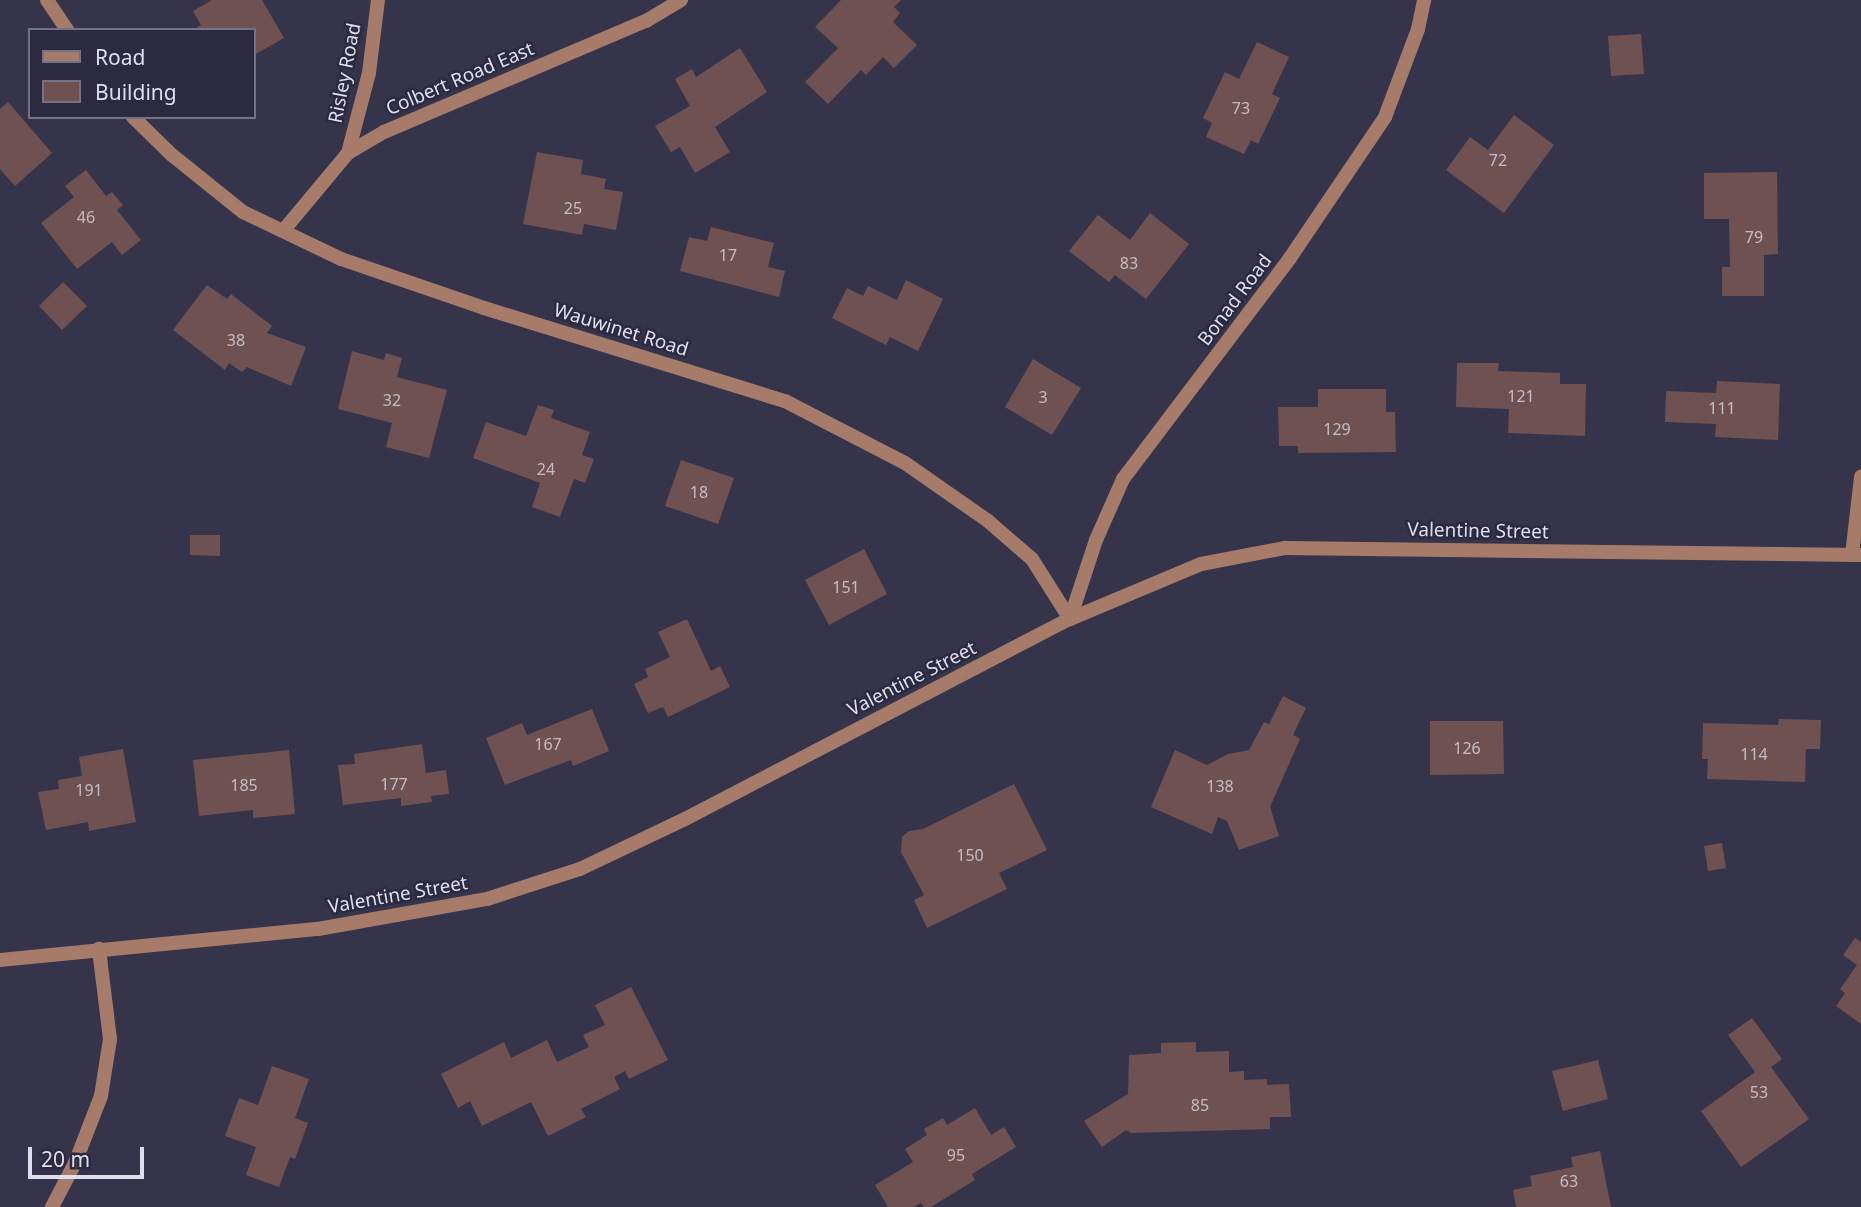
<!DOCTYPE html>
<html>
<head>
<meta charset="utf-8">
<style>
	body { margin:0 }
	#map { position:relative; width:1861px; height:1207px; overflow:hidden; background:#36344b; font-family:"Noto Sans",sans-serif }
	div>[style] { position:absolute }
	.building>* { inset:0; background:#705151 }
	.minor>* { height:14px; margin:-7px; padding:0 7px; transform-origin:7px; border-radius:7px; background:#a67b6a }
	.tertiary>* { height:14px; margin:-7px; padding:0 7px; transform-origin:7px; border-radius:7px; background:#a67b6a }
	span { translate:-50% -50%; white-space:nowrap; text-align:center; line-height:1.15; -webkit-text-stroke:5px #2c2a40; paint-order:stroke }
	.number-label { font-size:16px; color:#c3bcc7 }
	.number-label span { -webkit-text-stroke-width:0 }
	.street-label { font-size:19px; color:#dfdfee }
	.legend { position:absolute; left:28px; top:28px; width:228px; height:91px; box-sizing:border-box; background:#2c2a40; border:2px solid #747286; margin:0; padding:9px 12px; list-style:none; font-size:21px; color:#dfdfee }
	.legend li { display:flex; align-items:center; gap:14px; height:35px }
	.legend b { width:35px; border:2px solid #747286 }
	.scale { position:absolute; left:28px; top:1147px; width:116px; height:32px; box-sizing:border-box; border:4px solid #dfdfee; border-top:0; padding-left:9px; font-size:21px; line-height:24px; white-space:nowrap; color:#dfdfee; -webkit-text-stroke:5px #2c2a40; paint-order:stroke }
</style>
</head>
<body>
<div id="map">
	<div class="building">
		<i style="clip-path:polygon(212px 0,262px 0,284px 38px,254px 55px,254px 30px,193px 30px,201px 25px,193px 11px)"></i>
		<i style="clip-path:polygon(841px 0,901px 0,894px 7px,900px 13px,893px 22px,917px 45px,894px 68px,883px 57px,866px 75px,861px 70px,828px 104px,805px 82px,838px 48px,815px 27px)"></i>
		<i style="clip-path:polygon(1641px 34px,1644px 74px,1611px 76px,1608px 36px)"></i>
		<i style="clip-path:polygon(1257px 42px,1289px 57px,1272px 94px,1280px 98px,1258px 144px,1251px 140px,1244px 154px,1206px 137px,1212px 123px,1203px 118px,1225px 72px,1239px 79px)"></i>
		<i style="clip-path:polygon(740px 48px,767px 92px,715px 127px,730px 152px,695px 173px,680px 147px,671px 152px,655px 126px,690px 106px,675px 79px,692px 69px,696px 77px)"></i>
		<i style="clip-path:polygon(8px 102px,52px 153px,15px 186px,0 169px,0 109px)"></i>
		<i style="clip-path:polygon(1514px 115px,1554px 145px,1504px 213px,1446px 170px,1470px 137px,1488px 150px)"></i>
		<i style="clip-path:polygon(537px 152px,583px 160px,581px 174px,606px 179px,604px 189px,623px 192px,616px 230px,584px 224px,582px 235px,523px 224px)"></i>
		<i style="clip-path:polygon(86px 170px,106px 196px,112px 192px,123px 205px,117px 210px,141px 240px,122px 255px,112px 242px,77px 269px,41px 223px,74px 197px,65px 186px)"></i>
		<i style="clip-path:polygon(1777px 172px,1778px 254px,1764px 255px,1764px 296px,1722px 296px,1722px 267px,1730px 267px,1729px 219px,1704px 219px,1704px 173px)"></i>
		<i style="clip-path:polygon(1150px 213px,1189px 244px,1146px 299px,1115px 275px,1109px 282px,1069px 251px,1098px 215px,1130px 240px)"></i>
		<i style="clip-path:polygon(711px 227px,774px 243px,768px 267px,785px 271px,779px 297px,680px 271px,689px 237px,707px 241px)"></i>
		<i style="clip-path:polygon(906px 280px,943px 299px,918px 351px,890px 337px,886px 345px,832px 318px,847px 288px,863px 296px,868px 286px,897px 300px)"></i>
		<i style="clip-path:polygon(63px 282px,87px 306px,62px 330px,39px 306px)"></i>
		<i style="clip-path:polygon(207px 285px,227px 299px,231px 294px,272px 326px,267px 333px,306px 347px,291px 386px,247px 367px,242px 372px,229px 363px,225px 370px,173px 330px)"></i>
		<i style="clip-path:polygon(352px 351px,384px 360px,386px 353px,402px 358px,397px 377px,447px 390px,429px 458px,386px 447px,392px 423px,338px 409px)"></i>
		<i style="clip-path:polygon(1033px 359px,1081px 388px,1052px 435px,1005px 407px)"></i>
		<i style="clip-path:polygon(1457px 363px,1499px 363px,1498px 371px,1560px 373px,1560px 384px,1586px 384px,1585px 436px,1508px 433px,1509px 409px,1456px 407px)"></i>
		<i style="clip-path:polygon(1717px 381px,1780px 384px,1778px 440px,1715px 437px,1716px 424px,1665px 422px,1666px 391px,1716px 393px)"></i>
		<i style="clip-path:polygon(1318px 389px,1386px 389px,1386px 412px,1395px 412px,1396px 452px,1298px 453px,1298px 446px,1279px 446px,1278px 407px,1318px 407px)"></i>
		<i style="clip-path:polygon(538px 405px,554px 410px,551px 418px,590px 432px,582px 455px,594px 459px,585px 483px,574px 479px,560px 517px,532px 507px,540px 483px,473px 458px,486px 422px,526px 436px)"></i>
		<i style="clip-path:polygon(681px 460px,734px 478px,718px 524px,665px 506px)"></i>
		<i style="clip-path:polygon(190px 535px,220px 535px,220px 556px,190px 555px)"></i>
		<i style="clip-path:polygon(864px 549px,887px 594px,829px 625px,805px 580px)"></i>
		<i style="clip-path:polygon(687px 619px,711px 671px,720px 666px,730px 687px,668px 717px,663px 707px,648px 713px,634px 684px,648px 677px,645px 669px,670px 657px,658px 632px)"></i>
		<i style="clip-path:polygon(1283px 696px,1306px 708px,1293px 735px,1300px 739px,1270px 807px,1279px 836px,1239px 850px,1227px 821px,1218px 817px,1212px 834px,1151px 807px,1175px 750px,1207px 765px,1228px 754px,1249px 750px,1264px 722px,1269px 724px)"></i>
		<i style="clip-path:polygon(592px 709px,609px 751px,573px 766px,571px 760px,505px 785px,486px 738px,522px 723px,527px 735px)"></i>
		<i style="clip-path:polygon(1779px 719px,1821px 720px,1820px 749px,1806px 749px,1805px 782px,1707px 779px,1708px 759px,1702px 759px,1703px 723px,1778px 725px)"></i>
		<i style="clip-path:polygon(1430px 721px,1503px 721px,1504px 774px,1430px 775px)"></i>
		<i style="clip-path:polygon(422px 744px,426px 773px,446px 770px,449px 794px,431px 796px,432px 802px,401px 806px,401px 798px,343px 805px,338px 765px,355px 764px,354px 754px)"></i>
		<i style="clip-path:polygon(123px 749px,136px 822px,89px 831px,88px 822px,46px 830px,38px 792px,59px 789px,58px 780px,82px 776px,79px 757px)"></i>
		<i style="clip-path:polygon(289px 750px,295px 814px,253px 818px,253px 810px,199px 816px,193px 760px)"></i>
		<i style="clip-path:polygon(1014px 784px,1047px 850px,999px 873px,1007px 889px,927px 928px,914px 900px,924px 895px,901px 852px,902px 837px,909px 831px,923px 829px)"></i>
		<i style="clip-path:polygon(1722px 843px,1726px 868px,1708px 871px,1704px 846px)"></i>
		<i style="clip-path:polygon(1855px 938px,1861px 942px,1861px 1024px,1836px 1006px,1845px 993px,1840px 989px,1857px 965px,1843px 955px)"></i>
		<i style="clip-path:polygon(631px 987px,668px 1060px,629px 1079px,625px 1071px,614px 1077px,620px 1089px,581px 1109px,586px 1117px,548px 1136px,531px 1102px,482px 1126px,470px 1101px,458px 1108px,441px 1074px,504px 1042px,511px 1058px,547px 1040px,557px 1062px,589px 1047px,583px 1035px,605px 1025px,595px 1005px)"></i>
		<i style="clip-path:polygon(1752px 1018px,1782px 1059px,1771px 1067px,1809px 1119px,1741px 1167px,1701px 1111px,1755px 1072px,1728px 1035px)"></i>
		<i style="clip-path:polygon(1196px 1042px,1196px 1052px,1229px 1051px,1229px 1072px,1244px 1071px,1244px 1080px,1267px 1079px,1267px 1085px,1289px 1084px,1291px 1117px,1270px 1117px,1270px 1129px,1131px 1133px,1126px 1130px,1102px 1147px,1084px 1121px,1128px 1094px,1129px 1055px,1161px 1053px,1161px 1043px)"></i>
		<i style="clip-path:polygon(1598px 1060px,1608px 1099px,1563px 1111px,1552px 1071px)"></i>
		<i style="clip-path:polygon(272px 1066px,309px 1079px,295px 1118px,308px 1123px,295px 1159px,290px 1157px,279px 1187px,246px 1175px,256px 1147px,225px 1136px,239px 1098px,258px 1105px)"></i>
		<i style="clip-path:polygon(975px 1108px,991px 1135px,1004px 1127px,1016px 1147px,972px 1174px,975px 1180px,931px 1207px,924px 1207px,921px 1203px,914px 1207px,888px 1207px,875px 1185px,913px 1162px,905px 1149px,927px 1135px,924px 1129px,943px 1118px,947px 1125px)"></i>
		<i style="clip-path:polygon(1600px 1151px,1611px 1207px,1516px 1207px,1513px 1190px,1532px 1186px,1530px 1176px,1573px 1167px,1571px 1157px)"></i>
	</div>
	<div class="minor">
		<i style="left:47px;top:0;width:36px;rotate:56deg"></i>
		<i style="left:133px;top:117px;width:54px;rotate:44.3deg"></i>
		<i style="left:172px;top:155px;width:91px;rotate:38.8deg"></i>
		<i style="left:243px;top:212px;width:109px;rotate:25.6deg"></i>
		<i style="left:341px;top:259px;width:151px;rotate:18.9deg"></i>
		<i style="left:484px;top:308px;width:315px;rotate:17.2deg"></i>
		<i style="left:785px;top:401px;width:135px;rotate:27.3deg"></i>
		<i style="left:905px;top:463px;width:101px;rotate:34.9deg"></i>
		<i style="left:988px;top:521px;width:58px;rotate:40.8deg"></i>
		<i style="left:1032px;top:559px;width:71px;rotate:57.7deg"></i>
		<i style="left:348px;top:153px;width:83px;rotate:-75.3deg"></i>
		<i style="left:369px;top:73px;width:74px;rotate:-83deg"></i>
		<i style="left:283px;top:231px;width:102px;rotate:-50.2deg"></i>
		<i style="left:348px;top:153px;width:42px;rotate:-30.3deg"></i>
		<i style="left:384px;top:132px;width:285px;rotate:-23deg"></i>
		<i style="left:646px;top:21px;width:41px;rotate:-31deg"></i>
		<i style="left:1852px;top:555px;width:79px;rotate:-83.4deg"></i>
		<i style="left:1070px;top:619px;width:83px;rotate:-71.8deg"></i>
		<i style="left:1096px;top:540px;width:67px;rotate:-66.1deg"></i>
		<i style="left:1123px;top:479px;width:277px;rotate:-52.9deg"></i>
		<i style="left:1290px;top:258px;width:170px;rotate:-56deg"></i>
		<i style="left:1385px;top:117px;width:94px;rotate:-69.4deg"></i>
		<i style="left:1418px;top:29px;width:30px;rotate:-78deg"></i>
		<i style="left:52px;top:1207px;width:50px;rotate:-62.4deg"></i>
		<i style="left:75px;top:1163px;width:72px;rotate:-68.8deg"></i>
		<i style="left:101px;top:1096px;width:58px;rotate:-81deg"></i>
		<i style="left:110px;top:1039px;width:91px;rotate:-97deg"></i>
	</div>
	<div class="tertiary">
		<i style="left:0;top:960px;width:320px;rotate:-5.6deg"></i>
		<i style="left:318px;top:929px;width:172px;rotate:-10.1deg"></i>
		<i style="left:487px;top:899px;width:98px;rotate:-17.9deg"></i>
		<i style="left:580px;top:869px;width:116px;rotate:-25.5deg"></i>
		<i style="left:685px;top:819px;width:434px;rotate:-27.5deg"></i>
		<i style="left:1070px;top:619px;width:142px;rotate:-22.8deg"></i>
		<i style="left:1201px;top:564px;width:86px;rotate:-10.8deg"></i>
		<i style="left:1285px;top:548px;width:576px;rotate:0.7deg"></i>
	</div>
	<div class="number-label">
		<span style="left:1241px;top:108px">73</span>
		<span style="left:1498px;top:160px">72</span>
		<span style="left:573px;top:208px">25</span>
		<span style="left:86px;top:217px">46</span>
		<span style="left:1754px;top:237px">79</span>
		<span style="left:728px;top:255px">17</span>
		<span style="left:1129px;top:263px">83</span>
		<span style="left:236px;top:340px">38</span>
		<span style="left:1521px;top:396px">121</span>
		<span style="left:1043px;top:397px">3</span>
		<span style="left:392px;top:400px">32</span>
		<span style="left:1722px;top:408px">111</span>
		<span style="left:1337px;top:429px">129</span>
		<span style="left:546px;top:469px">24</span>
		<span style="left:699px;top:492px">18</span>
		<span style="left:846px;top:587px">151</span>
		<span style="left:548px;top:744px">167</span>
		<span style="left:1467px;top:748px">126</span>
		<span style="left:1754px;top:754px">114</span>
		<span style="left:394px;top:784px">177</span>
		<span style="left:244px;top:785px">185</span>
		<span style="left:1220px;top:786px">138</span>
		<span style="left:89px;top:790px">191</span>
		<span style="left:970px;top:855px">150</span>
		<span style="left:1759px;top:1092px">53</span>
		<span style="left:1200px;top:1105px">85</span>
		<span style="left:956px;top:1155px">95</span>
		<span style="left:1569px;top:1181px">63</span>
	</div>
	<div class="street-label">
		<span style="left:345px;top:73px;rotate:-79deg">Risley Road</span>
		<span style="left:460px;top:79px;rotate:-23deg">Colbert Road East</span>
		<span style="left:1235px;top:300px;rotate:-53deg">Bonad Road</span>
		<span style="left:621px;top:330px;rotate:17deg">Wauwinet Road</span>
		<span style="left:1478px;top:531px;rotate:1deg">Valentine Street</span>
		<span style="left:912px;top:679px;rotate:-27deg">Valentine Street</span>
		<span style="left:398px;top:895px;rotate:-10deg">Valentine Street</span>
	</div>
	<ul class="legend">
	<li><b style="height:9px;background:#a67b6a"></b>Road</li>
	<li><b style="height:19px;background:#705151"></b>Building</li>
	</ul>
	<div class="scale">20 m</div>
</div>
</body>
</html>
